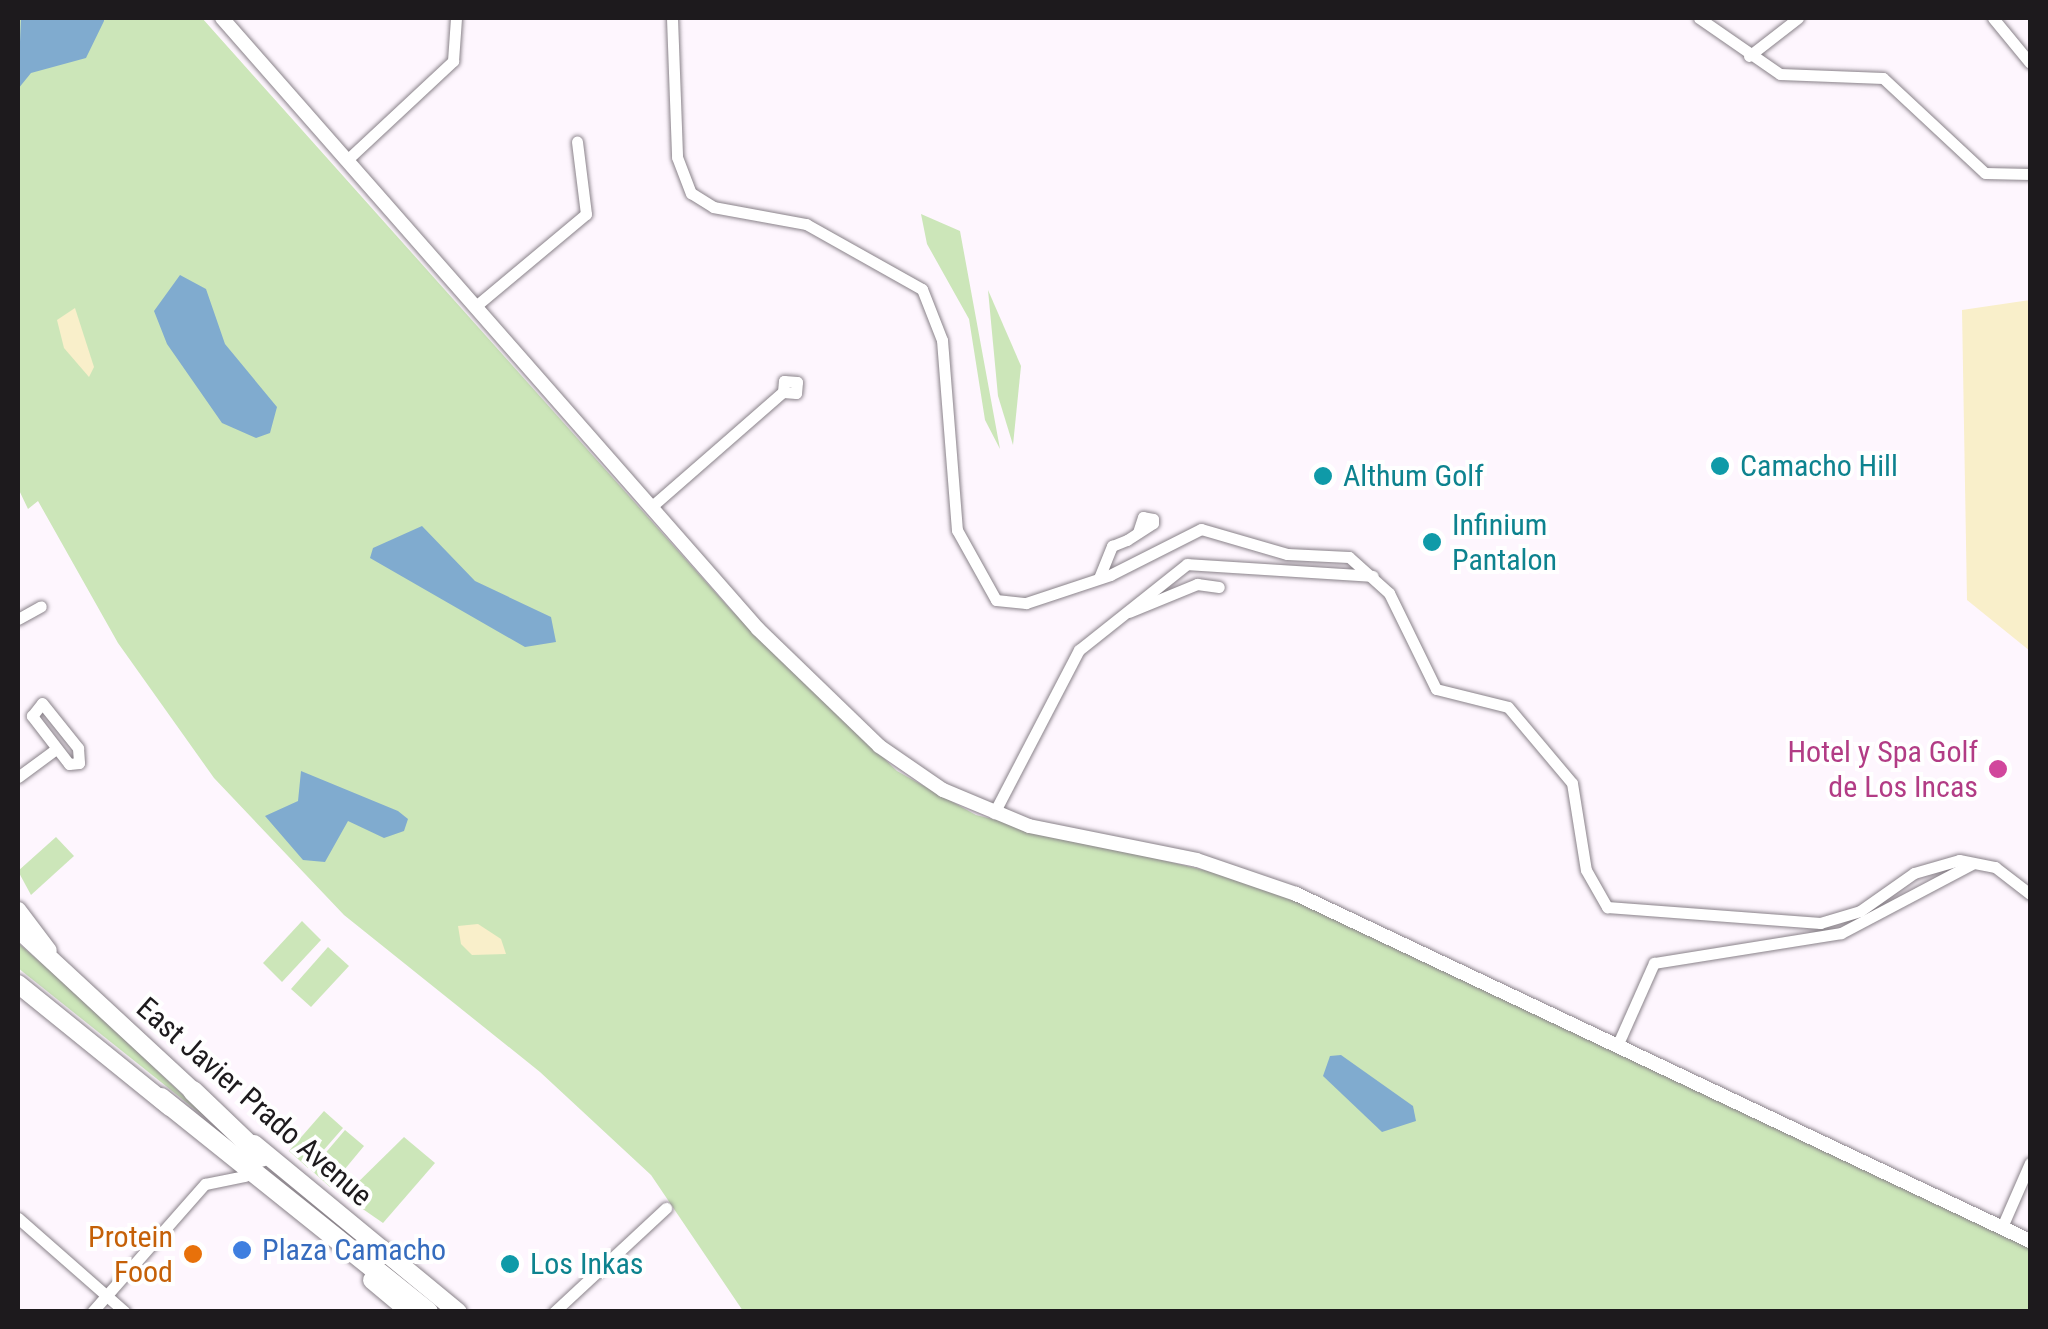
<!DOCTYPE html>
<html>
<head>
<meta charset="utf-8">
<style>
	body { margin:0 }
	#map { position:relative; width:2048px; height:1329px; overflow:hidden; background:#fef6fe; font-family:"Roboto Condensed",sans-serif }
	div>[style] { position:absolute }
	.green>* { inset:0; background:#cce6b9 }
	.sand>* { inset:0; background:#f9efca }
	.water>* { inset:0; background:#80abcf }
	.roads { filter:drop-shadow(0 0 2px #898289) drop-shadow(0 0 2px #898289) }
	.minor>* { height:11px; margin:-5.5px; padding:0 5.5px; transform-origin:5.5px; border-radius:5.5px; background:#fff }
	.tertiary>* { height:14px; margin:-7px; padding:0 7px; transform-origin:7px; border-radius:7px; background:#fff }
	.secondary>* { height:15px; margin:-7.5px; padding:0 7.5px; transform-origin:7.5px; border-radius:7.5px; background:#fff }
	.primary>* { height:18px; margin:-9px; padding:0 9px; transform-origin:9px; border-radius:9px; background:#fff }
	.motorway>* { height:20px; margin:-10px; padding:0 10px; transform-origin:10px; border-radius:10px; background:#fff }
	.dots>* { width:28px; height:28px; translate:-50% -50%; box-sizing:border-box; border:5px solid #fff; border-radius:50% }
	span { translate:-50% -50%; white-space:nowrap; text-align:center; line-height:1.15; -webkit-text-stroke:8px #fff; paint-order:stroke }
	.culture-label { font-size:30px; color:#0d838f }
	.left { translate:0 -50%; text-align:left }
	.hotel-label { font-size:30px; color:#b23c85 }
	.right { translate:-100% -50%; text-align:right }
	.street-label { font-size:30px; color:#1d1a1d }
	.food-label { font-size:30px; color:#c56008 }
	.shop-label { font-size:30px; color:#366cbe }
	.frame { position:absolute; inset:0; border:20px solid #1d1a1d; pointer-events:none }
</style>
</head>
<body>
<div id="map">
	<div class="green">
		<i style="clip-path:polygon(18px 18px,202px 18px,730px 609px,897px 771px,976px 815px,1261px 884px,2030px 1245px,2030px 1311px,743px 1311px,651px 1175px,540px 1072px,344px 915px,214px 778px,118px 643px,38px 501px,28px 509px,18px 488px)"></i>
		<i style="clip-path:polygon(921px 214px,960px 231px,1000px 449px,985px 420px,969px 319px,927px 244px)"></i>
		<i style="clip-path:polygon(988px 290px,1021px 366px,1013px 445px,998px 396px)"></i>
		<i style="clip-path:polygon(56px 837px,74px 856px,31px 895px,18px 871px)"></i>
		<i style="clip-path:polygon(302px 921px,321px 940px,282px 982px,263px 963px)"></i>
		<i style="clip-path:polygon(18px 943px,75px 992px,211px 1122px,18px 968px)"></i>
		<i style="clip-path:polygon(328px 947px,349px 966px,311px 1007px,291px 989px)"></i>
		<i style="clip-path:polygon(324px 1111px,343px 1128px,308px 1168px,289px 1151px)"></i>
		<i style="clip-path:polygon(345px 1130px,364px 1146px,330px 1187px,311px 1170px)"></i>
		<i style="clip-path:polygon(404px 1137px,435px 1163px,383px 1223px,344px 1196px)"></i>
	</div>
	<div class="sand">
		<i style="clip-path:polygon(2030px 300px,2030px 651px,1967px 600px,1962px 310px)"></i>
		<i style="clip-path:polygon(75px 308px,94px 367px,89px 377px,64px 348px,57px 320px)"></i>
		<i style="clip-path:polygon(478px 924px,501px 939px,506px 954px,472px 955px,461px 944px,458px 926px)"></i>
	</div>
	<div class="water">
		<i style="clip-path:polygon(21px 18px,104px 18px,104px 21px,86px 58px,31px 73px,18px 89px)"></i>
		<i style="clip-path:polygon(180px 275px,206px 289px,225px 344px,277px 407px,270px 433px,256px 438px,222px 423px,167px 344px,154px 311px)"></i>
		<i style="clip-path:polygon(422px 526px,475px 581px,551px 617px,556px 642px,525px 647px,370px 558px,373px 548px)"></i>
		<i style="clip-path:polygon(301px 771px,398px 811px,408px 819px,404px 831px,384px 838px,348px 821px,325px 862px,303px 860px,265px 816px,298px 801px)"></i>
		<i style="clip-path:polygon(1341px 1055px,1413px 1106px,1416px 1121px,1382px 1132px,1323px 1076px,1330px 1056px)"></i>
	</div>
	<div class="roads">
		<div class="minor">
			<i style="left:672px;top:18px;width:139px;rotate:87.9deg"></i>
			<i style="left:677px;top:157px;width:39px;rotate:69deg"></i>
			<i style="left:691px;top:193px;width:26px;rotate:32deg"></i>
			<i style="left:713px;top:207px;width:95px;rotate:10.4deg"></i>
			<i style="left:806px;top:224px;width:133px;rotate:29.3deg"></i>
			<i style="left:922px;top:289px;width:55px;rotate:68.6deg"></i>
			<i style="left:942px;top:340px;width:191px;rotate:85.5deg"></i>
			<i style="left:957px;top:530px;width:80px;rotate:60.9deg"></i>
			<i style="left:996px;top:600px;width:30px;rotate:6deg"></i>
			<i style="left:1026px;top:603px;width:89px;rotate:-18.4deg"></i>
			<i style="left:1110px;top:575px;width:102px;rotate:-26.8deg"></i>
			<i style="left:1201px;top:529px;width:90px;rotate:16.2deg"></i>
			<i style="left:1287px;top:554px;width:62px;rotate:2.8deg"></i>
			<i style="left:1349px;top:557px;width:54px;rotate:42deg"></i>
			<i style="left:1389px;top:593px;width:107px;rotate:63.9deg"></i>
			<i style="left:1436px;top:689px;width:74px;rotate:14deg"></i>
			<i style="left:1508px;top:707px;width:99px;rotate:49.9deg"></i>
			<i style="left:1572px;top:783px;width:88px;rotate:80.9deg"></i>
			<i style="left:1586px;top:870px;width:43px;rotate:60.4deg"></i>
			<i style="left:1607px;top:907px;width:214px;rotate:4.3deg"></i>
			<i style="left:1820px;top:923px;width:42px;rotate:-16.7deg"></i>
			<i style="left:1860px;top:911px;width:66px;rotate:-35.1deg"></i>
			<i style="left:1914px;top:873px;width:47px;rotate:-16.1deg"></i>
			<i style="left:1959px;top:860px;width:37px;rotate:11deg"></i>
			<i style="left:1995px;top:867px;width:44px;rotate:37.6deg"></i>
			<i style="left:1699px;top:18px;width:98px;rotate:34.7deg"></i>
			<i style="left:1780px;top:74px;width:103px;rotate:2.2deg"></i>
			<i style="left:1883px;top:78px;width:139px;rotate:43deg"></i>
			<i style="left:1985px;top:173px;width:45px;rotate:1.3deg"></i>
			<i style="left:1993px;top:18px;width:58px;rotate:50.6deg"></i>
			<i style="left:1749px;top:56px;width:62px;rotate:-37.8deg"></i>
			<i style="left:348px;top:159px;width:144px;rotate:-43deg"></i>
			<i style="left:453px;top:61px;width:43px;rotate:-86deg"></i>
			<i style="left:477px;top:305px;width:142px;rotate:-39.9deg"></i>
			<i style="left:586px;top:214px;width:73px;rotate:-97.1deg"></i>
			<i style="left:651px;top:507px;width:175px;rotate:-41.1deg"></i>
			<i style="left:783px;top:392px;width:11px;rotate:-85deg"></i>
			<i style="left:784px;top:381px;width:13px;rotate:4deg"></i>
			<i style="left:797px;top:382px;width:11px;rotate:95deg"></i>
			<i style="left:796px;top:393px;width:13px;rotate:-176deg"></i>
			<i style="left:1099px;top:578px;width:35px;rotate:-68deg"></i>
			<i style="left:1112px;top:546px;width:16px;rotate:-22deg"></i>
			<i style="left:1127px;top:540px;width:31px;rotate:-33deg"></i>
			<i style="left:1153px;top:523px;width:4px;rotate:-90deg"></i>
			<i style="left:1153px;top:519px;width:10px;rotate:-169deg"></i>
			<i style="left:1143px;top:517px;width:16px;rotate:108deg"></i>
			<i style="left:1129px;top:612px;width:74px;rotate:-22.4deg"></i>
			<i style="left:1197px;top:584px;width:22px;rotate:8deg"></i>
			<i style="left:18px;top:619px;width:26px;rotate:-29deg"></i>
			<i style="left:42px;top:703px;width:58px;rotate:51.3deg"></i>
			<i style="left:78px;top:748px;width:15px;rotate:86deg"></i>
			<i style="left:79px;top:763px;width:10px;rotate:174deg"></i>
			<i style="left:69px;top:764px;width:61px;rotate:-127.6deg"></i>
			<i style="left:32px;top:716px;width:16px;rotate:-52deg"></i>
			<i style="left:18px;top:777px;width:47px;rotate:-36.4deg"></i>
			<i style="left:994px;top:813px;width:184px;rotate:-62.5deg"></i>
			<i style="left:1079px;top:650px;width:138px;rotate:-38.5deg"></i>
			<i style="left:1187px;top:564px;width:186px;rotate:3.7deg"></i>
			<i style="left:1617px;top:1046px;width:91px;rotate:-66deg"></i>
			<i style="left:1654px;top:963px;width:189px;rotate:-9.1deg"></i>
			<i style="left:1841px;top:933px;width:148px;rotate:-27.8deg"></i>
			<i style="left:18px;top:1218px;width:142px;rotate:41.3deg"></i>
			<i style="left:2002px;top:1227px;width:70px;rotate:-66.4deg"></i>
			<i style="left:92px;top:1312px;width:171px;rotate:-48.6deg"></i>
			<i style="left:205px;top:1184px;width:41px;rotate:-11.3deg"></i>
			<i style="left:554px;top:1312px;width:153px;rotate:-42.9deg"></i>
		</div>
		<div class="tertiary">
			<i style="left:222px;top:18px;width:813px;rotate:48.74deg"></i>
			<i style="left:758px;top:629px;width:168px;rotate:44deg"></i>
			<i style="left:879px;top:746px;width:78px;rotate:34.5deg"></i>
			<i style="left:943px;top:790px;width:93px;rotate:22.7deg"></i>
			<i style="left:1029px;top:826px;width:171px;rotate:11.4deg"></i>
			<i style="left:1197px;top:860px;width:105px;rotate:19deg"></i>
			<i style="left:1296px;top:894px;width:812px;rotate:25.3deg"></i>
		</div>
		<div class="secondary">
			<i style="left:18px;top:909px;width:51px;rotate:52.9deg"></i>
		</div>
		<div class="primary">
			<i style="left:18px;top:929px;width:253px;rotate:42.8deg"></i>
			<i style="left:18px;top:984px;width:196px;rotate:39deg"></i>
			<i style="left:254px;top:1144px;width:264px;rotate:39.5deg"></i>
			<i style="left:372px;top:1280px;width:50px;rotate:40.1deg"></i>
		</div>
		<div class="motorway">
			<i style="left:193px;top:1091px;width:95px;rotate:43.7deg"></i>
			<i style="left:161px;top:1098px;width:342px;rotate:38.7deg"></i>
		</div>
	</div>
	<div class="dots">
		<i style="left:1720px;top:466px;background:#0f9aa8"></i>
		<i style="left:1323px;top:476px;background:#0f9aa8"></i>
		<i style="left:1432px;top:542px;background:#0f9aa8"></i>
		<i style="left:1998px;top:769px;background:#d1479c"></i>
		<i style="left:242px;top:1250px;background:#3f7fe0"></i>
		<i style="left:193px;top:1254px;background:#e8710a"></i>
		<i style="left:510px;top:1264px;background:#0f9aa8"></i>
	</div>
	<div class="culture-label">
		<span class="left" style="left:1740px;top:466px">Camacho Hill</span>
		<span class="left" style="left:1343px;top:476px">Althum Golf</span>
		<span class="left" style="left:1452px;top:542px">Infinium<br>Pantalon</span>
		<span class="left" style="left:530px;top:1264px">Los Inkas</span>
	</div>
	<div class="hotel-label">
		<span class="right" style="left:1978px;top:769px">Hotel y Spa Golf<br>de Los Incas</span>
	</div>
	<div class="street-label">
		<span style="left:254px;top:1102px;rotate:41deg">East Javier Prado Avenue</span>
	</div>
	<div class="food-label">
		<span class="right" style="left:173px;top:1254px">Protein<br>Food</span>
	</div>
	<div class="shop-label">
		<span class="left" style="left:262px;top:1250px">Plaza Camacho</span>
	</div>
	<div class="frame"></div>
</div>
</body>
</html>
